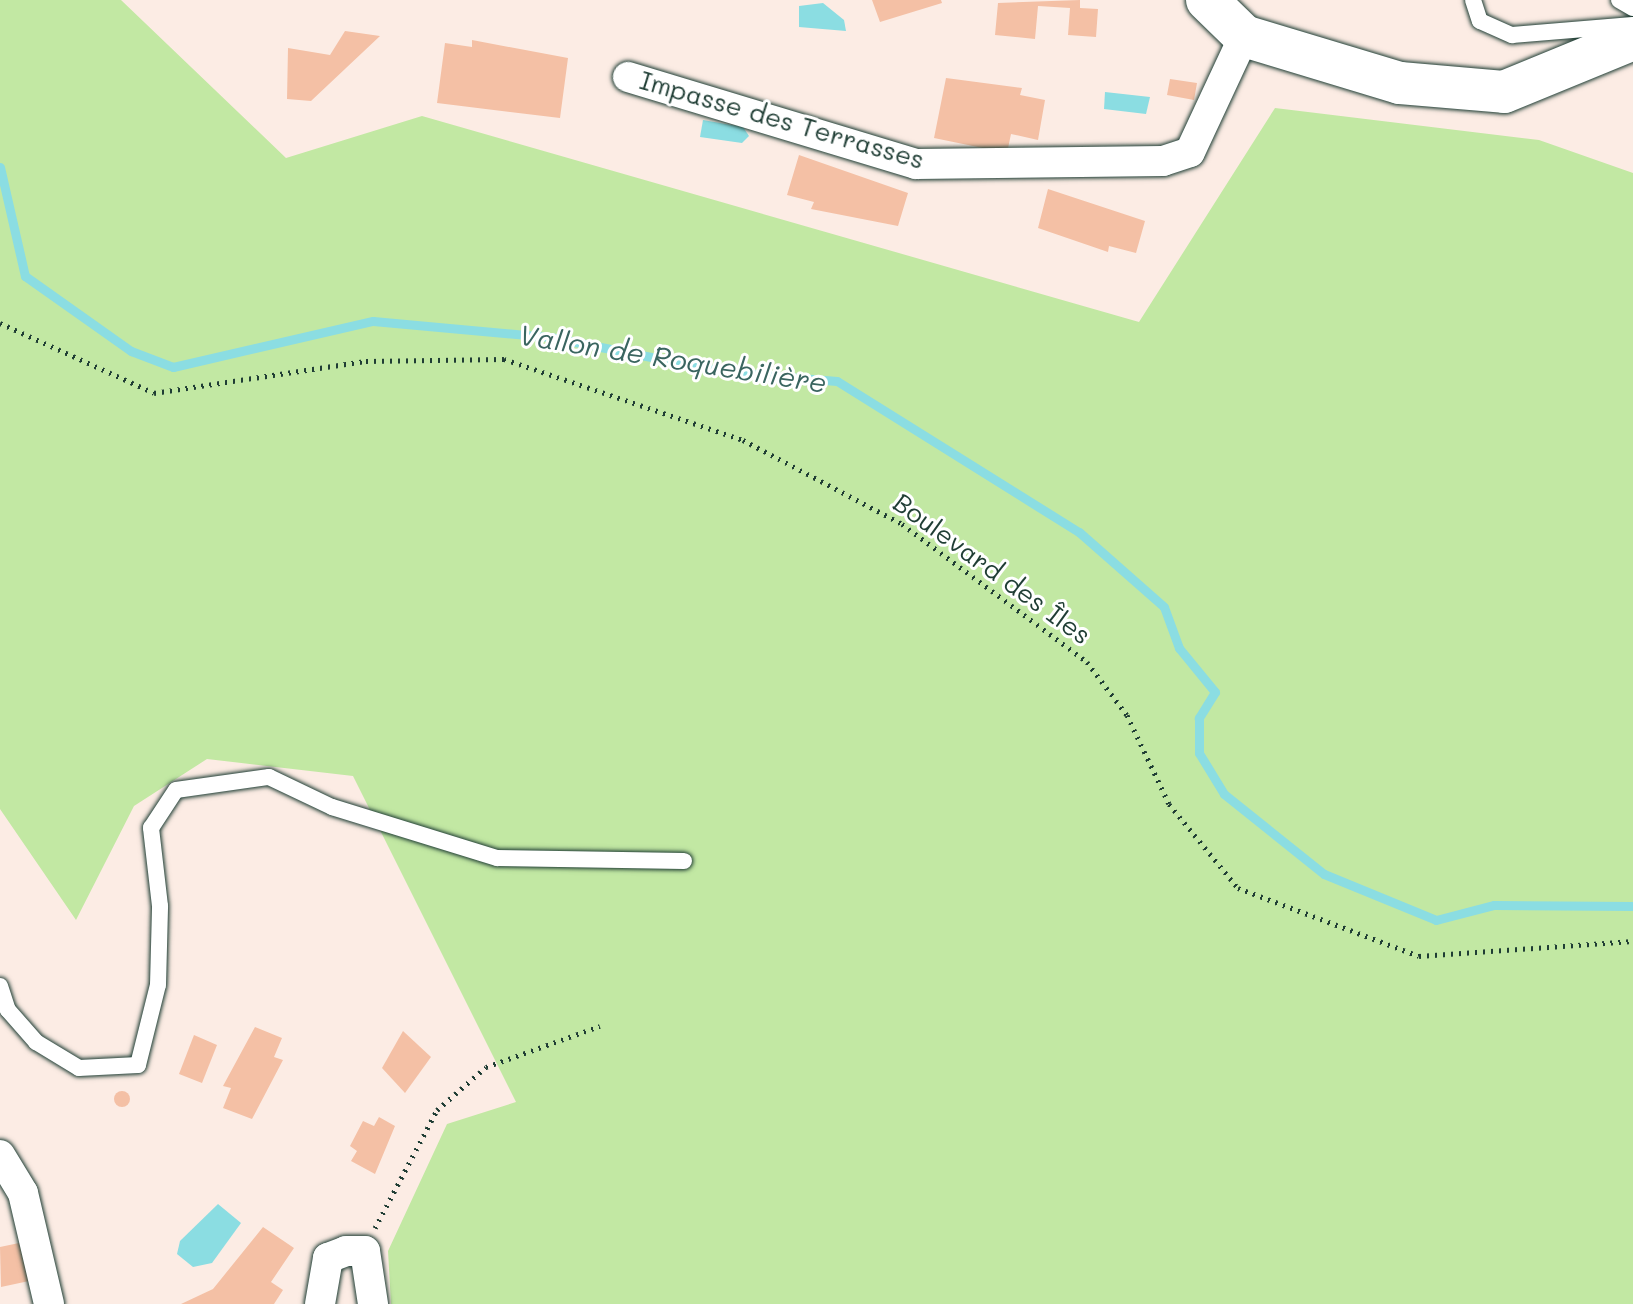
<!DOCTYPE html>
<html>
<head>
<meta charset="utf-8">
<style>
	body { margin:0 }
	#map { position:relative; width:1633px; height:1304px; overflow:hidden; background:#fcece4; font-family:Mali,sans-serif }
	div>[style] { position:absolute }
	.green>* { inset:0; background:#c2e8a3 }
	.water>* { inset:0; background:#8bdde2 }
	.stream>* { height:9px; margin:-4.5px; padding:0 4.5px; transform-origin:4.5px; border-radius:4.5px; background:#8bdde2 }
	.building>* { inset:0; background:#f4c0a5 }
	.round { border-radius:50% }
	.path>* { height:5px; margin-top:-2.5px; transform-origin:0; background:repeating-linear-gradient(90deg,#1f3d34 0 2px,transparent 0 8px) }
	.roads { filter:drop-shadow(0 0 2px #1f3d34) drop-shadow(0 0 2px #1f3d34) }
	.lane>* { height:16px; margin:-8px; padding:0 8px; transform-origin:8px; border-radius:8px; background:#fff }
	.street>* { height:30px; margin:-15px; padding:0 15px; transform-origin:15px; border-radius:15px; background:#fff }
	.secondary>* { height:42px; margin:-21px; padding:0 21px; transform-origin:21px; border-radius:21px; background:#fff }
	span { translate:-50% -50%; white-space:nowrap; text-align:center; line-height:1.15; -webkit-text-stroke:6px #fff; paint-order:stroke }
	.street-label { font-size:26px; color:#1f3d34 }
	.water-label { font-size:28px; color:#3a6560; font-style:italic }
</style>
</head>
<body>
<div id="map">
	<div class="green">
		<i style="clip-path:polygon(0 0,121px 0,286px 158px,422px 116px,1139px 322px,1275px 108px,1539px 140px,1633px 173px,1633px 1304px,391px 1304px,388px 1251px,447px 1124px,516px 1102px,353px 776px,207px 759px,134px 806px,76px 920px,0 809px)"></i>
	</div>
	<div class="water">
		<i style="clip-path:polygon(823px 3px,844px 20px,846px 31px,799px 27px,799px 6px)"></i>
		<i style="clip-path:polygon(1105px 92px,1150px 97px,1146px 114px,1104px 109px)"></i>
		<i style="clip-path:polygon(703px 120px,743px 127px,749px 136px,742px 143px,700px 137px)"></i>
		<i style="clip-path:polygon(218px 1204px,241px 1223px,212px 1263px,193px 1267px,177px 1254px,180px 1241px)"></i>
	</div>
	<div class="stream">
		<i style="left:0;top:167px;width:112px;rotate:77.1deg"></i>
		<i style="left:25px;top:276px;width:130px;rotate:35.3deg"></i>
		<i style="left:131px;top:351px;width:45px;rotate:20.9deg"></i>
		<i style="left:173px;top:367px;width:205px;rotate:-13deg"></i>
		<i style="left:373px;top:321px;width:178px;rotate:5.2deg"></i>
		<i style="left:550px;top:337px;width:179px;rotate:11.2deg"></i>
		<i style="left:726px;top:372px;width:111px;rotate:4.6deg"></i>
		<i style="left:837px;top:381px;width:285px;rotate:32deg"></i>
		<i style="left:1079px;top:532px;width:113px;rotate:41.4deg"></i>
		<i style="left:1164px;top:607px;width:44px;rotate:69.9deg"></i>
		<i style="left:1179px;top:648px;width:57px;rotate:50.7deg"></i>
		<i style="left:1215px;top:692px;width:31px;rotate:122deg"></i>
		<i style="left:1199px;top:718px;width:35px;rotate:90deg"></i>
		<i style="left:1199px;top:753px;width:48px;rotate:58.6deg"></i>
		<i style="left:1224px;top:794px;width:128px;rotate:38.7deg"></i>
		<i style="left:1324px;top:874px;width:121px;rotate:22.3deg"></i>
		<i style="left:1436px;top:920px;width:60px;rotate:-14.5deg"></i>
		<i style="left:1494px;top:905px;width:139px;rotate:0.4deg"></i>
	</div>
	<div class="building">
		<i style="clip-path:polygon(872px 0,941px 0,942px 3px,880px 22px)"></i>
		<i style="clip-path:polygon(1080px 0,1080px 8px,1098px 9px,1096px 37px,1068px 35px,1070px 8px,1038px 6px,1035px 39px,995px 35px,998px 3px)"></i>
		<i style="clip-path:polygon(345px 31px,380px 36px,311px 101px,287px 99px,288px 48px,330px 55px)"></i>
		<i style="clip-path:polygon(472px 40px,568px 58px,560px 118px,437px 103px,445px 43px,472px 47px)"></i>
		<i style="clip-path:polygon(946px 78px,1022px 88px,1020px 95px,1045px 100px,1038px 140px,1011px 134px,1007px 153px,934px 138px)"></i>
		<i style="clip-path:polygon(1170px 79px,1197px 83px,1194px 100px,1167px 95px)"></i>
		<i style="clip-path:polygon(799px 155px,908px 193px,898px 226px,811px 209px,814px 202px,787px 195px)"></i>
		<i style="clip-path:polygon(1048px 189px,1145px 221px,1136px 253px,1109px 246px,1108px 252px,1038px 228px)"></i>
		<i style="clip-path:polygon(255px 1027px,282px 1038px,274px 1057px,283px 1060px,252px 1119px,223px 1108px,231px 1088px,223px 1086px)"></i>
		<i style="clip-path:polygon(403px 1031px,431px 1057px,405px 1093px,382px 1068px)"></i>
		<i style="clip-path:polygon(194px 1035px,217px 1045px,202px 1083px,179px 1074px)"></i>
		<i class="round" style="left:114px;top:1091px;width:16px;height:16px"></i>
		<i style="clip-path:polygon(379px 1117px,395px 1126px,375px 1174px,351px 1161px,357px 1151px,350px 1146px,363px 1121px,374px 1126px)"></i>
		<i style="clip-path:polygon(263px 1227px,294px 1248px,271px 1282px,283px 1290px,274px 1304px,181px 1304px,213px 1289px)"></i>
		<i style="clip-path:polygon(19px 1243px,29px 1281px,1px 1287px,0 1247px)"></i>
	</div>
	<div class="path">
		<i style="left:0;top:323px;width:169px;rotate:24.4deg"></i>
		<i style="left:154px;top:393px;width:214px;rotate:-8.6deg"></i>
		<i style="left:366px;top:361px;width:138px;rotate:-0.8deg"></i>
		<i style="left:504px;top:359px;width:252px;rotate:18.7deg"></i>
		<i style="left:743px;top:440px;width:180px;rotate:27.8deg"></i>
		<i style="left:902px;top:524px;width:231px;rotate:36.7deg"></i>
		<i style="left:1087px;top:662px;width:66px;rotate:53deg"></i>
		<i style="left:1127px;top:715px;width:98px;rotate:64.7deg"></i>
		<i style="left:1169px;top:804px;width:109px;rotate:50.6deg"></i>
		<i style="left:1238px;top:888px;width:193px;rotate:20.6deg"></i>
		<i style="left:1419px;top:956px;width:215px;rotate:-4deg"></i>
		<i style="left:375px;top:1228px;width:133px;rotate:-62.3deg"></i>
		<i style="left:437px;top:1110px;width:65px;rotate:-41.3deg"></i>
		<i style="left:486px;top:1067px;width:121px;rotate:-19.8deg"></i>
	</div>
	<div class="roads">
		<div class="lane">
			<i style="left:1473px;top:0;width:22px;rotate:72deg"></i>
			<i style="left:1480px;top:21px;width:35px;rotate:24deg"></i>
			<i style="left:1512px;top:35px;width:121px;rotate:-4.7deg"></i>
			<i style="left:1619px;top:0;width:16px;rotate:30deg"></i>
			<i style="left:0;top:986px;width:25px;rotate:72deg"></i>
			<i style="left:8px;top:1010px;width:43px;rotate:48.8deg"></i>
			<i style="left:36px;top:1042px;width:50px;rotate:31.2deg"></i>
			<i style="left:79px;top:1068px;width:59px;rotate:-2.9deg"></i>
			<i style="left:138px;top:1065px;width:82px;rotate:-76deg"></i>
			<i style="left:158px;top:985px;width:79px;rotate:-88.5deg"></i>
			<i style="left:160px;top:906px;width:79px;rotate:-96.6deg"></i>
			<i style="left:151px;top:828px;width:45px;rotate:-56.7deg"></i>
			<i style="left:176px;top:790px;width:94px;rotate:-8deg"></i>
			<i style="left:269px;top:777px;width:70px;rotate:25.5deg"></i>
			<i style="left:332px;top:807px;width:173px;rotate:17.2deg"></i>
			<i style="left:497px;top:858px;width:187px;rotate:0.9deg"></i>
		</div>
		<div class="street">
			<i style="left:628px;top:77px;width:301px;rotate:16.8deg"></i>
			<i style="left:916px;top:164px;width:247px;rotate:-0.7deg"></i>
			<i style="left:1163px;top:161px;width:28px;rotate:-18deg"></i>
			<i style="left:1190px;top:152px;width:128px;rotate:-65deg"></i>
			<i style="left:0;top:1155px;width:44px;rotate:58.8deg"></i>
			<i style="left:23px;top:1193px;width:114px;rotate:76.8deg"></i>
			<i style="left:320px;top:1304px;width:47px;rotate:-80.1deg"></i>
			<i style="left:328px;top:1258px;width:19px;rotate:-21deg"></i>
			<i style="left:346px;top:1251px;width:19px"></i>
			<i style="left:365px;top:1251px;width:54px;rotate:81.4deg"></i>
		</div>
		<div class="secondary">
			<i style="left:1207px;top:0;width:52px;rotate:44.2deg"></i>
			<i style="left:1244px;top:36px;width:163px;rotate:16.8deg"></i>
			<i style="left:1400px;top:83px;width:104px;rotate:4.9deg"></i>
			<i style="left:1504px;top:92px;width:139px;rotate:-22.3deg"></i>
		</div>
	</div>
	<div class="street-label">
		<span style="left:782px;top:120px;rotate:16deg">Impasse des Terrasses</span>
		<span style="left:992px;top:569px;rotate:36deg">Boulevard des Îles</span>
	</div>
	<div class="water-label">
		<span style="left:673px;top:358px;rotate:9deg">Vallon de Roquebilière</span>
	</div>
</div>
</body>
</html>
